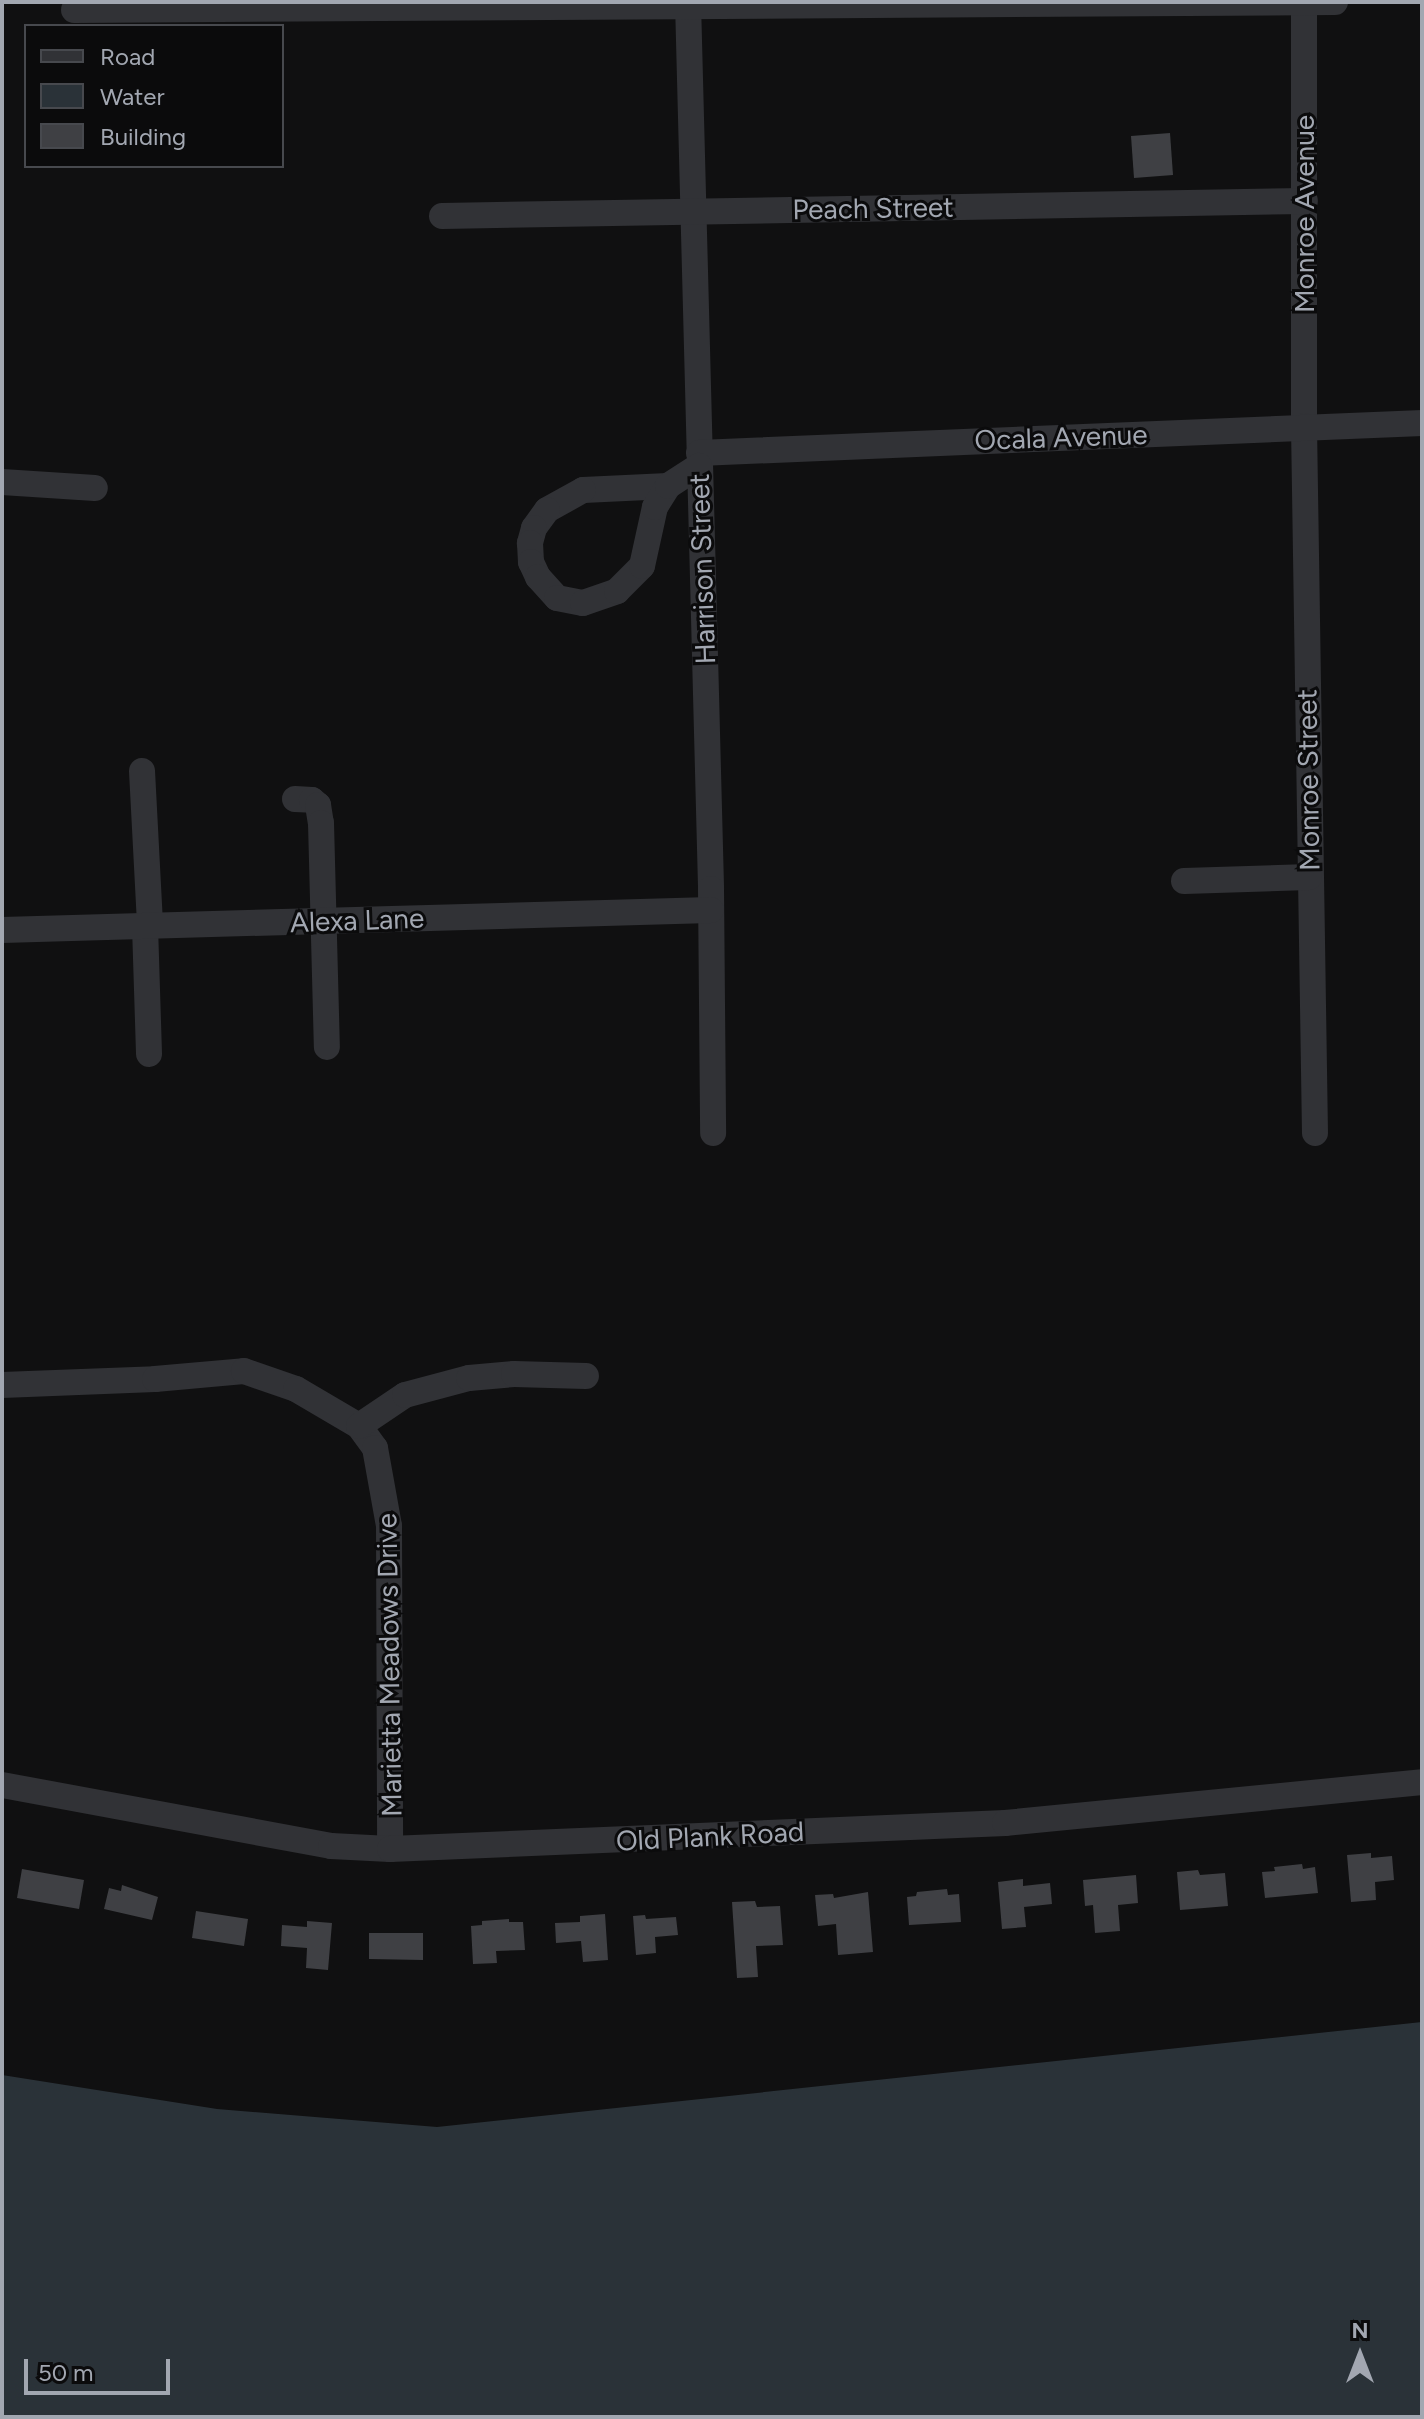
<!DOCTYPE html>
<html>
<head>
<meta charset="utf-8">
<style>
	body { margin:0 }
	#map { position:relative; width:1424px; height:2419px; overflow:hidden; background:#101011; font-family:Figtree,sans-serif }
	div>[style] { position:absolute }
	.water>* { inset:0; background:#2a3238 }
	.building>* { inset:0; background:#3f4044 }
	.minor>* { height:26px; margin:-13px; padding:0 13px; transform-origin:13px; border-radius:13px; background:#313236 }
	span { translate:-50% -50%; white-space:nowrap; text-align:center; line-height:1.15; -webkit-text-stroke:6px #0b0b0c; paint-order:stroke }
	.street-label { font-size:28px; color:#a2a7b1 }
	.frame { position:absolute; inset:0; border:4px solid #a2a7b1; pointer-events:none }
	.legend { position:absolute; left:24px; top:24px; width:260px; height:144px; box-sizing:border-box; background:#0b0b0c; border:2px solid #47494e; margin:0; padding:10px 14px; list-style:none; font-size:24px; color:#a2a7b1 }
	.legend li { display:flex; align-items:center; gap:16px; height:40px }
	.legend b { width:40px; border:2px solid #47494e }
	.north { position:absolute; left:1320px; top:2315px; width:80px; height:80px; -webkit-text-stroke:6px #0b0b0c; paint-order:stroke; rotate:0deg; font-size:22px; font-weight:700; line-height:32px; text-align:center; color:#a2a7b1 }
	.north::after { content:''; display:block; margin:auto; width:28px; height:36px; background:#a2a7b1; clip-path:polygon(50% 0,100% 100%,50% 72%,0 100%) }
	.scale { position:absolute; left:24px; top:2359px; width:146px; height:36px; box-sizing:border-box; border:4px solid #a2a7b1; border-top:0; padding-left:10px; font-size:24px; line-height:28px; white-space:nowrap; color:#a2a7b1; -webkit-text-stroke:6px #0b0b0c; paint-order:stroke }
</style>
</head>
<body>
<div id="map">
	<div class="water">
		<i style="clip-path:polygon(1422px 2022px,1422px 2417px,2px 2417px,2px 2075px,217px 2109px,437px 2127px)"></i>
	</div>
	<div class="building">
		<i style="clip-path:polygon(1170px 133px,1173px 175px,1134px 178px,1131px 136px)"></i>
		<i style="clip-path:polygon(1371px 1853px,1371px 1858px,1392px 1856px,1394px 1880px,1375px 1882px,1376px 1900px,1351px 1902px,1347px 1855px)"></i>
		<i style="clip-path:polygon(1302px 1864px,1303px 1869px,1315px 1867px,1318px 1893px,1265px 1898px,1262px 1872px,1275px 1871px,1274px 1867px)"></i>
		<i style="clip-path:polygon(22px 1869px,84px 1880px,79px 1909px,17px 1898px)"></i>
		<i style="clip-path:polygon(1198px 1870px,1200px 1875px,1225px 1873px,1228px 1906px,1180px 1910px,1177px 1872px)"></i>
		<i style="clip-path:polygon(1136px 1875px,1138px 1903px,1118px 1905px,1120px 1931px,1095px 1933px,1093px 1905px,1085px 1906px,1083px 1880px)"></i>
		<i style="clip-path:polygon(1023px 1879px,1023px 1886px,1050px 1883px,1052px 1904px,1024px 1907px,1026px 1927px,1002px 1929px,998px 1882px)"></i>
		<i style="clip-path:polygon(122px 1885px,158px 1897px,152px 1920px,104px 1909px,109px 1888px,121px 1891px)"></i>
		<i style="clip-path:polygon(947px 1889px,948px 1895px,959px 1894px,961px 1922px,909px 1925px,907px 1897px,916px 1896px,917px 1892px)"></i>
		<i style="clip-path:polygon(868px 1892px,873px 1952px,838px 1955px,836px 1924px,818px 1926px,815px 1895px,833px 1894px,834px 1898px)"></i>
		<i style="clip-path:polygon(755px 1901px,757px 1907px,780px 1906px,783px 1945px,756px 1946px,758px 1977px,737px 1978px,732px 1902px)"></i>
		<i style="clip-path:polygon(196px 1911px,248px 1919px,244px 1946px,192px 1938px)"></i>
		<i style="clip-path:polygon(605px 1914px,608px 1960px,583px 1962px,581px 1941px,556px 1943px,555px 1923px,580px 1922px,580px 1916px)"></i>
		<i style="clip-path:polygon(645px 1915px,646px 1919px,676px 1917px,678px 1935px,655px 1937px,656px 1953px,636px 1955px,633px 1916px)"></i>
		<i style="clip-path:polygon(509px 1919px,509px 1922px,523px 1922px,525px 1950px,496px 1951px,497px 1963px,473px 1964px,471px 1926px,482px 1925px,482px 1921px)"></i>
		<i style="clip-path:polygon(307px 1921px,332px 1923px,328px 1970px,306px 1968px,307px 1948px,281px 1946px,282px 1925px,307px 1927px)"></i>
		<i style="clip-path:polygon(369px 1933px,423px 1933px,423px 1960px,369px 1959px)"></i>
	</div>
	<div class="minor">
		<i style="left:688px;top:2px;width:887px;rotate:88.51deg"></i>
		<i style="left:711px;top:889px;width:244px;rotate:89.5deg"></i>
		<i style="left:1304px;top:2px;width:424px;rotate:90deg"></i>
		<i style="left:1304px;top:426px;width:707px;rotate:89.11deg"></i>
		<i style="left:74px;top:10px;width:1261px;rotate:-0.36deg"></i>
		<i style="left:442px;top:216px;width:863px;rotate:-1deg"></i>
		<i style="left:699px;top:453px;width:724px;rotate:-2.38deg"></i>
		<i style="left:2px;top:482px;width:93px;rotate:3.7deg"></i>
		<i style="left:668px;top:486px;width:85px;rotate:177.3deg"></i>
		<i style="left:583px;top:490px;width:41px;rotate:150.9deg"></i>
		<i style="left:547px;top:510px;width:22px;rotate:126deg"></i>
		<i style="left:534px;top:528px;width:16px;rotate:105deg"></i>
		<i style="left:530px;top:543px;width:19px;rotate:87deg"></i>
		<i style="left:531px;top:562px;width:17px;rotate:65deg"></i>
		<i style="left:538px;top:577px;width:28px;rotate:48deg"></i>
		<i style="left:557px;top:598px;width:26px;rotate:11deg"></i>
		<i style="left:583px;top:603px;width:36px;rotate:-19deg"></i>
		<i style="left:617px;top:591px;width:35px;rotate:-45deg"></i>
		<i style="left:642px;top:566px;width:60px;rotate:-77.6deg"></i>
		<i style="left:655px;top:507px;width:25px;rotate:-58deg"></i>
		<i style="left:668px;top:486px;width:37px;rotate:-33deg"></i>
		<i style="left:142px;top:771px;width:155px;rotate:87deg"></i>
		<i style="left:295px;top:799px;width:17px;rotate:3deg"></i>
		<i style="left:312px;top:800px;width:8px;rotate:40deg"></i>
		<i style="left:318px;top:805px;width:18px;rotate:81deg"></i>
		<i style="left:321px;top:823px;width:224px;rotate:88.5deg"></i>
		<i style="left:1184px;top:881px;width:125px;rotate:-1.8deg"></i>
		<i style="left:145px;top:926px;width:128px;rotate:88.2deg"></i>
		<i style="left:2px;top:930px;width:709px;rotate:-1.62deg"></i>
		<i style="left:2px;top:1385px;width:153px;rotate:-2.2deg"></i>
		<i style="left:155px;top:1379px;width:89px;rotate:-5.1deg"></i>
		<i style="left:244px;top:1371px;width:55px;rotate:19.1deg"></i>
		<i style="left:296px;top:1389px;width:73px;rotate:30.4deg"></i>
		<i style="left:359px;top:1426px;width:27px;rotate:54deg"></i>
		<i style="left:375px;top:1448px;width:79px;rotate:79.8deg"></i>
		<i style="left:389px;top:1526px;width:323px;rotate:89.8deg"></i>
		<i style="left:359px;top:1426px;width:55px;rotate:-34deg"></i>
		<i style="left:405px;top:1395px;width:66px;rotate:-14.9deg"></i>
		<i style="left:469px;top:1378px;width:45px;rotate:-5.1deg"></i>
		<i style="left:514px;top:1374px;width:72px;rotate:1.6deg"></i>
		<i style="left:2px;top:1785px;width:335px;rotate:10.5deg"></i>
		<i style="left:331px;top:1846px;width:59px;rotate:2.9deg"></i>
		<i style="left:390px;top:1849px;width:616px;rotate:-2.42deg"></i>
		<i style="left:1005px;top:1823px;width:419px;rotate:-5.6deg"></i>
	</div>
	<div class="street-label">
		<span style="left:873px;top:208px;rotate:-1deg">Peach Street</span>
		<span style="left:1304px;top:214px;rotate:-90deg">Monroe Avenue</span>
		<span style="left:1061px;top:437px;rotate:-2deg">Ocala Avenue</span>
		<span style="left:702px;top:569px;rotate:-92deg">Harrison Street</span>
		<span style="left:1308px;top:780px;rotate:-91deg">Monroe Street</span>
		<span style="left:357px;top:920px;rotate:-2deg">Alexa Lane</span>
		<span style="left:389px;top:1665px;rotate:-91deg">Marietta Meadows Drive</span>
		<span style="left:710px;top:1836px;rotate:-3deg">Old Plank Road</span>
	</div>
	<div class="frame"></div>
	<ul class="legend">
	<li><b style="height:10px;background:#313236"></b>Road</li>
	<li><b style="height:22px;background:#2a3238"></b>Water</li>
	<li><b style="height:22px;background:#3f4044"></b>Building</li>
	</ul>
	<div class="north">N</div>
	<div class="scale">50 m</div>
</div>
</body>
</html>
